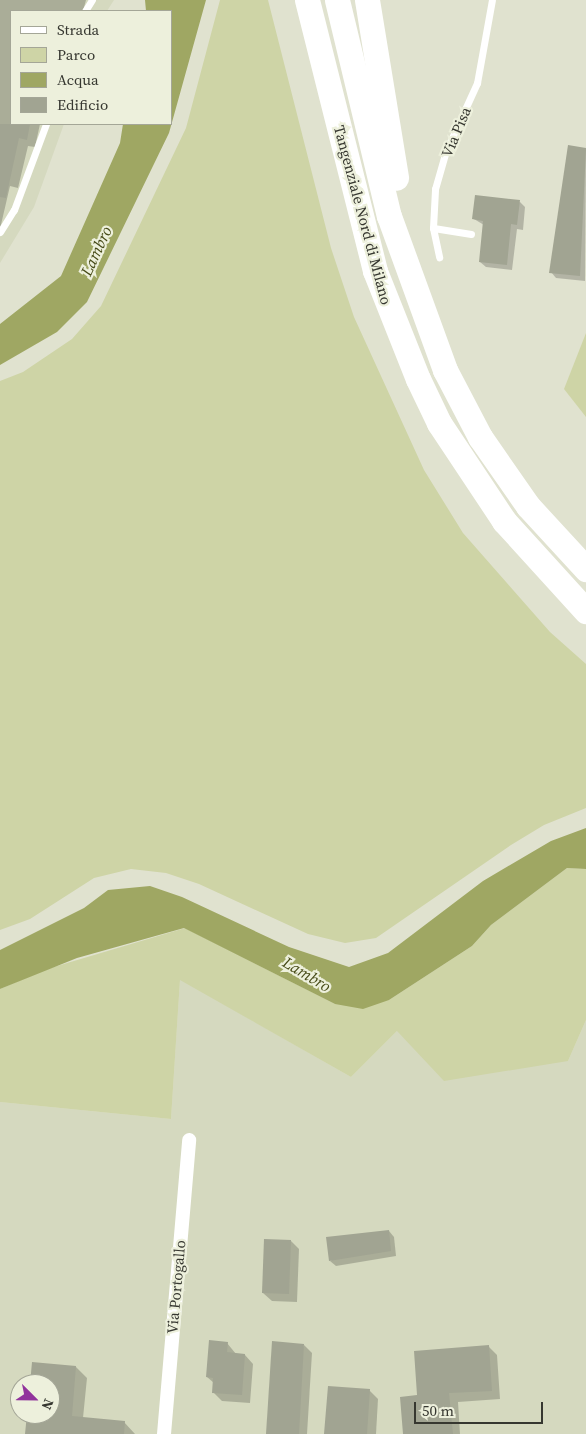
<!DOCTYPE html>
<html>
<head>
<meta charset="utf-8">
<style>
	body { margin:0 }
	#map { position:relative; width:586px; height:1434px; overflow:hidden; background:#e0e2cf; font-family:"Source Serif 4",serif }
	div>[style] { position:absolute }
	.built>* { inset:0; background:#d5d9bf }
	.green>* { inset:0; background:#ced4a6 }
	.water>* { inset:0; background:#9fa763 }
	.shadow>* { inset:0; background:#0003 }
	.building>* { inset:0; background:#a1a492 }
	.service>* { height:7px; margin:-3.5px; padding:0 3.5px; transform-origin:3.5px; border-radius:3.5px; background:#fff }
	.minor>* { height:14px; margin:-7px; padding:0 7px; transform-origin:7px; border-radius:7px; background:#fff }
	.motorway>* { height:25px; margin:-12.5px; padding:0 12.5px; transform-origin:12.5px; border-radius:12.5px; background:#fff }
	span { translate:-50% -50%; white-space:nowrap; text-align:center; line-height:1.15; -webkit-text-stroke:4.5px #edf0dc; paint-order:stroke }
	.street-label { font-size:15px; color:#363730 }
	.water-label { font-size:16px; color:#464a17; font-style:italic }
	.legend { position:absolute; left:10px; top:10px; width:162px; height:115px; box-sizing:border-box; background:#edf0dc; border:1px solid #a4a697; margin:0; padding:6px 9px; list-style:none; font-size:15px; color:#363730 }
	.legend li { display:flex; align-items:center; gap:10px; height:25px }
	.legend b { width:25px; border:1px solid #a4a697 }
	.north { position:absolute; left:10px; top:1374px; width:50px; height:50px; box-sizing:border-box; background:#edf0dc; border:1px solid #a4a697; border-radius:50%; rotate:113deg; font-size:14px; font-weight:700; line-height:20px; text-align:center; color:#363730 }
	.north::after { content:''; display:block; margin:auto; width:18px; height:22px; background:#91339c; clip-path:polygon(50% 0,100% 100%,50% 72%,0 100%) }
	.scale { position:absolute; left:414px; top:1402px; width:129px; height:22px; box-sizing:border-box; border:2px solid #363730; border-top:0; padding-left:6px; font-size:15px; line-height:18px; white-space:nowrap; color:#363730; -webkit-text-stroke:4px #edf0dc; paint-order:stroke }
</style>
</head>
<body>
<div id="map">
	<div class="built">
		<i style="clip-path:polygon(0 0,114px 0,107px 11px,11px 11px,11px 124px,64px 124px,34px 207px,0 263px)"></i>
		<i style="clip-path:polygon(evenodd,180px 979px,351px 1077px,397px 1031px,568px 1061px,586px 1020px,586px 1434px,0 1434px,0 1102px,171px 1119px,180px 979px,20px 1384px,50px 1384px,50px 1414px,20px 1414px,20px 1384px)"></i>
	</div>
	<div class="green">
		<i style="clip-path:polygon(220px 0,268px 0,331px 248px,354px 317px,424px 470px,463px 533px,550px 632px,586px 664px,586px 808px,544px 825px,511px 845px,376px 938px,345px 943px,308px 934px,199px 884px,166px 873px,131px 869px,94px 878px,30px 919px,0 930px,0 381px,23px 372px,72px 339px,101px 306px,186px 128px)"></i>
		<i style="clip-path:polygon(586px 333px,586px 417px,564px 389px)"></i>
		<i style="clip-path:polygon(567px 868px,586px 869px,586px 1020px,568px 1061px,444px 1081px,397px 1031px,351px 1077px,180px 980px,171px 1119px,0 1102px,0 989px,47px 969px,185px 928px,335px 1004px,389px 1000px,472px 946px,491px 925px)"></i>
	</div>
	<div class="water">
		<i style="clip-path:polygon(145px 0,206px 0,169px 133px,87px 302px,57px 332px,0 365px,0 324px,61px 276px,120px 143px,123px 124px,171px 124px,171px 11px,146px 11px)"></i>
		<i style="clip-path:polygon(586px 828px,586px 869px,567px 868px,491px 925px,472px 946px,389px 1000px,363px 1009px,335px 1004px,184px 928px,77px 958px,0 989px,0 950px,84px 908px,108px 890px,150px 886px,182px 897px,289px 947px,349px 967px,388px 953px,483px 881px,551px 841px)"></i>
	</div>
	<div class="shadow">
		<i style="clip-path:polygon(0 0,86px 0,83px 11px,11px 11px,11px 124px,40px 124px,35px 147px,28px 146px,18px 188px,10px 186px,0 229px)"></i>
		<i style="clip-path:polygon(569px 147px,586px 149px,585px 281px,556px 278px,551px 272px)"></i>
		<i style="clip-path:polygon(520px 202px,525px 207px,523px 230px,517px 229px,512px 270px,486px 267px,480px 262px,484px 225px,474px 219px)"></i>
		<i style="clip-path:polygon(389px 1231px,394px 1237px,396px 1256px,336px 1266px,330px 1261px)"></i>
		<i style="clip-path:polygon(291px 1241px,299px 1249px,297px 1302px,272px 1301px,263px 1293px)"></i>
		<i style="clip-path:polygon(227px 1343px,236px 1354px,245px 1355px,253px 1364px,250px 1403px,222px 1401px,213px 1392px,214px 1383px,207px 1377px)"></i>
		<i style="clip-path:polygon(304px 1345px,312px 1353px,307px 1434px,267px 1434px)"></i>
		<i style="clip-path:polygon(489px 1347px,497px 1355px,500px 1399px,458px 1402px,460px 1434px,404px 1434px,419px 1396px)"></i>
		<i style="clip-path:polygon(76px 1367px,87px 1378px,83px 1418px,124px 1422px,135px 1434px,27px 1434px,28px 1414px,50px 1414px,50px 1384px,31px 1384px)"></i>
		<i style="clip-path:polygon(369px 1390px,378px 1399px,376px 1434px,325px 1434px)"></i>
	</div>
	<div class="building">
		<i style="clip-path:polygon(0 124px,30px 124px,27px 140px,19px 138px,6px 198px,0 197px)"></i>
		<i style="clip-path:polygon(568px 145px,586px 148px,580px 276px,549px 273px)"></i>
		<i style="clip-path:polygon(475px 195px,520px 200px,517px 225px,511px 224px,507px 265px,479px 262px,483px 221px,472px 219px)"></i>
		<i style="clip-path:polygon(389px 1230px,391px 1251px,329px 1261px,326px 1237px)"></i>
		<i style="clip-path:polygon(264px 1239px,291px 1240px,289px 1294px,262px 1293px)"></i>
		<i style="clip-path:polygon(209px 1340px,228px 1342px,227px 1352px,245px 1354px,242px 1395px,212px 1393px,213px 1378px,206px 1377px)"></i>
		<i style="clip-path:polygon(272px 1341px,304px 1344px,299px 1434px,266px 1434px)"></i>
		<i style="clip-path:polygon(489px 1345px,492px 1391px,449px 1393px,453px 1434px,403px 1434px,400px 1397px,417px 1395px,414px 1351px)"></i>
		<i style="clip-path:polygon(32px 1362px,76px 1366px,72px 1416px,125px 1421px,124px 1434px,25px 1434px,27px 1414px,50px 1414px,50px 1384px,30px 1384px)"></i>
		<i style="clip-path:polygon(328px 1386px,370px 1389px,367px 1434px,324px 1434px)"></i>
	</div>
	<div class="service">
		<i style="left:85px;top:11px;width:13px;rotate:-58deg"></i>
		<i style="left:433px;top:228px;width:30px;rotate:78deg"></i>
		<i style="left:0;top:232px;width:26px;rotate:-58deg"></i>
		<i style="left:14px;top:210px;width:92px;rotate:-69.6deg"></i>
		<i style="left:471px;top:234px;width:38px;rotate:-171deg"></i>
		<i style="left:433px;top:228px;width:39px;rotate:-87deg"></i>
		<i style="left:435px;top:189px;width:40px;rotate:-74deg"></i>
		<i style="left:446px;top:151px;width:75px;rotate:-65.5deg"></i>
		<i style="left:477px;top:83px;width:84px;rotate:-79.8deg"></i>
	</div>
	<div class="minor">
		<i style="left:164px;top:1434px;width:295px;rotate:-85.1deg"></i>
	</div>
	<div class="motorway">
		<i style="left:307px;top:0;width:279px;rotate:75.9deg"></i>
		<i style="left:375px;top:271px;width:116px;rotate:68.3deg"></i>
		<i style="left:418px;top:379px;width:49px;rotate:64.5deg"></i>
		<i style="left:439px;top:423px;width:118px;rotate:56.4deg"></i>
		<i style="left:504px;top:521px;width:122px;rotate:47.7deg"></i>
		<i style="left:337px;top:0;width:222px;rotate:76.5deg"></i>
		<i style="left:389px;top:216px;width:164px;rotate:70deg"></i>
		<i style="left:445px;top:370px;width:76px;rotate:62.4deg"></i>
		<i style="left:480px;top:437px;width:84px;rotate:55.2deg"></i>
		<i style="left:528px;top:506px;width:86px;rotate:47.4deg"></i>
		<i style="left:367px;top:0;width:180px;rotate:80.7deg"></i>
	</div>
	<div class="street-label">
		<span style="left:456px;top:132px;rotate:-67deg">Via Pisa</span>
		<span style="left:363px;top:215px;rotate:75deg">Tangenziale Nord di Milano</span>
		<span style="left:176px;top:1287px;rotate:-85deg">Via Portogallo</span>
	</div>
	<div class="water-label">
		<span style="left:96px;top:251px;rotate:-65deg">Lambro</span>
		<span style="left:307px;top:974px;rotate:31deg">Lambro</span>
	</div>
	<ul class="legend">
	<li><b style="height:6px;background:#fff"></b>Strada</li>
	<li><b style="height:14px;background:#ced4a6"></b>Parco</li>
	<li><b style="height:14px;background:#9fa763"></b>Acqua</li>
	<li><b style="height:14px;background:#a1a492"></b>Edificio</li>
	</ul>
	<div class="north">N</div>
	<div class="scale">50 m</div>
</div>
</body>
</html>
